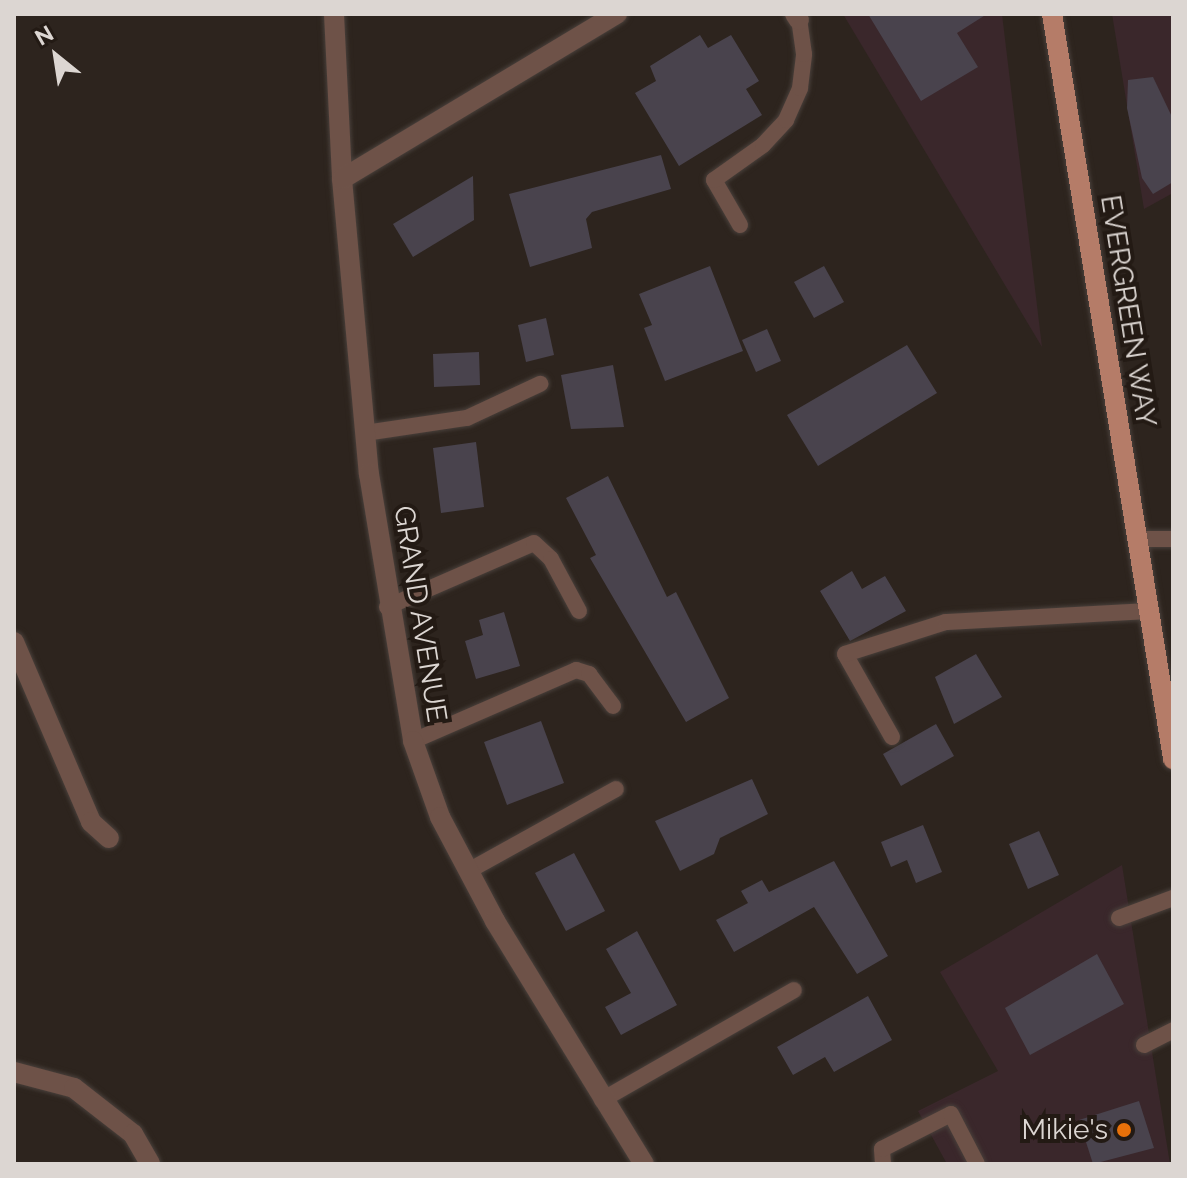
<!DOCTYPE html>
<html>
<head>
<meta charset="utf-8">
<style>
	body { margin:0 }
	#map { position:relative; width:1187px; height:1178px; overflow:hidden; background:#2d241e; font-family:Raleway,sans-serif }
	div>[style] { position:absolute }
	.commercial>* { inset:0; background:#3a272b }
	.building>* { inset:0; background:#49434d }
	.roads { filter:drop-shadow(0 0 2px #49403b) drop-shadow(0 0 2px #49403b) }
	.service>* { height:16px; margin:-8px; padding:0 8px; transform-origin:8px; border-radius:8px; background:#6e5248 }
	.minor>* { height:20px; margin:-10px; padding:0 10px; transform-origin:10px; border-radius:10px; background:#6e5248 }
	.primary>* { height:20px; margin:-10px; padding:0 10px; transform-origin:10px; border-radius:10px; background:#b57c68 }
	.dots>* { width:22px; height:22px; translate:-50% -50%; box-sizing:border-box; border:4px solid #231a14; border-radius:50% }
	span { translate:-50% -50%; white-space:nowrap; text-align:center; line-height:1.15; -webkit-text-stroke:8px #231a14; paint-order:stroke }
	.street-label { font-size:28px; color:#dcd6d2 }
	.poi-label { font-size:28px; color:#dcd6d2 }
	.right { translate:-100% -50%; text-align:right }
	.frame { position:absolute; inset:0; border:16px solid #dcd6d2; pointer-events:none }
	.north { position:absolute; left:16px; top:16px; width:80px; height:80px; -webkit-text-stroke:6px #231a14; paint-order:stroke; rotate:330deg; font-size:22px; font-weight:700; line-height:32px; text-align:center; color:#dcd6d2 }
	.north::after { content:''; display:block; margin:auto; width:28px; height:36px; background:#dcd6d2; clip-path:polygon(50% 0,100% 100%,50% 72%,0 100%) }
</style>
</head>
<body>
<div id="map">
	<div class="commercial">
		<i style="clip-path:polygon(843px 14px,1002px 14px,1042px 347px)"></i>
		<i style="clip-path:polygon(1112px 14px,1173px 14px,1173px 193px,1144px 209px)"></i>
		<i style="clip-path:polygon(1122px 865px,1170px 1164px,947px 1164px,918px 1111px,998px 1071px,940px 972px)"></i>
	</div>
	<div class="building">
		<i style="clip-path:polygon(868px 14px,987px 14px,957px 33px,978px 67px,921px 101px)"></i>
		<i style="clip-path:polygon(700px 35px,708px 48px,731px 35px,759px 81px,746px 89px,762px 115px,679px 166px,635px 93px,656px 81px,650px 66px)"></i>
		<i style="clip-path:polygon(1153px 77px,1173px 119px,1173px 182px,1153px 194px,1142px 178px,1127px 108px,1128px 80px)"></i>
		<i style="clip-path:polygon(661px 155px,671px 189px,592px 212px,586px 219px,592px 248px,530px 267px,509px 194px)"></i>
		<i style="clip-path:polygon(473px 176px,474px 220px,413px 257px,393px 224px)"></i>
		<i style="clip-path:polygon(710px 266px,743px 351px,665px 381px,644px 328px,652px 325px,639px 294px)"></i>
		<i style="clip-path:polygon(824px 266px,844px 302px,814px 318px,794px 282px)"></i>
		<i style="clip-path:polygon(546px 318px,554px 355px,526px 362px,518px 325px)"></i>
		<i style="clip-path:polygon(767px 329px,781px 361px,756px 372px,742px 340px)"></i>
		<i style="clip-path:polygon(907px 345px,937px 393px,818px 466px,787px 415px)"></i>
		<i style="clip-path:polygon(479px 352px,480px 385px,434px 387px,433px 354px)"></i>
		<i style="clip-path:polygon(613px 365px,624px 427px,571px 429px,561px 375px)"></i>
		<i style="clip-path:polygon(476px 442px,484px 507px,441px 513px,433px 448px)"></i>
		<i style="clip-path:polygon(608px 476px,667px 597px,676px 592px,729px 698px,686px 722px,590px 558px,596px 555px,566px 498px)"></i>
		<i style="clip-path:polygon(852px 571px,862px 589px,885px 576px,906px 611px,850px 641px,820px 591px)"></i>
		<i style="clip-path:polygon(504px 612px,520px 666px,476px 679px,465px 641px,483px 635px,479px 620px)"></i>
		<i style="clip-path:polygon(976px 654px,1002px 697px,954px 724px,935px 677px)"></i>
		<i style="clip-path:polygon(541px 721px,564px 783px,507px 805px,484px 742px)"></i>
		<i style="clip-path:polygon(936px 724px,954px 756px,901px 786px,883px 754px)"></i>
		<i style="clip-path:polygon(752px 779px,768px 814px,720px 838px,714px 854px,680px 871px,655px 821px)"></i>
		<i style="clip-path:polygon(923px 825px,942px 872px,916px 883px,907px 860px,891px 867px,881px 842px)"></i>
		<i style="clip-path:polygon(1039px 831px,1059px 875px,1028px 889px,1009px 844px)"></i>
		<i style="clip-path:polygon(574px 853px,605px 911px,566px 931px,535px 873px)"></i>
		<i style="clip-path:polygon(834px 861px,888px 956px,857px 974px,814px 907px,734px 952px,716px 920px,748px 903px,741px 891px,762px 880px,769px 892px)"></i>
		<i style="clip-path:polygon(637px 931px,677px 1005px,621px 1035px,605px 1007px,631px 993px,606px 949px)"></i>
		<i style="clip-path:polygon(1097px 954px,1124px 1004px,1030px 1055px,1005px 1008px)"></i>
		<i style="clip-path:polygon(868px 996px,892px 1040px,834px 1072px,825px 1057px,793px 1075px,777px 1047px)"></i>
		<i style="clip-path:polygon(1139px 1101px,1154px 1148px,1093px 1164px,1079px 1120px)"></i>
	</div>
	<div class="roads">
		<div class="service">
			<i style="left:740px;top:225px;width:52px;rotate:-120deg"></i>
			<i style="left:714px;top:180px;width:60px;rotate:-35.5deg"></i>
			<i style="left:763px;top:145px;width:34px;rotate:-47deg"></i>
			<i style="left:786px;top:120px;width:35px;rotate:-66deg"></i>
			<i style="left:800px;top:88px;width:34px;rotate:-83deg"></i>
			<i style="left:804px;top:54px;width:34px;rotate:-98deg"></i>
			<i style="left:365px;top:433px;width:103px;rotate:-8.4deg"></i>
			<i style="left:467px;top:418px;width:81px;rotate:-25deg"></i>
			<i style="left:1137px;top:539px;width:36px"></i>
			<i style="left:387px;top:607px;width:160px;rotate:-23.5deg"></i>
			<i style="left:534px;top:543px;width:23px;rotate:43deg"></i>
			<i style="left:551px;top:559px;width:59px;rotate:61.7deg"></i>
			<i style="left:892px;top:737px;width:95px;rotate:-119.5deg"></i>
			<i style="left:845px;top:654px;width:106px;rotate:-17.6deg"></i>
			<i style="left:946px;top:622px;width:204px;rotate:-3.1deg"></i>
			<i style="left:413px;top:741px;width:178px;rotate:-23.5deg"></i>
			<i style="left:576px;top:670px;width:14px;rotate:17deg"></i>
			<i style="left:589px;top:674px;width:40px;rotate:53deg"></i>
			<i style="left:468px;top:871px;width:169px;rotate:-29deg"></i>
			<i style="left:1119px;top:918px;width:58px;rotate:-20.3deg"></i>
			<i style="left:1144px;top:1045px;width:33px;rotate:-27deg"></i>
			<i style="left:602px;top:1100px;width:221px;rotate:-29.8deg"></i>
			<i style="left:883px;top:1164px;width:15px;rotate:-94deg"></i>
			<i style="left:882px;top:1149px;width:77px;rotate:-26.9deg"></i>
			<i style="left:951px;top:1114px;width:56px;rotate:62.5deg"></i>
		</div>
		<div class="minor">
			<i style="left:334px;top:14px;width:165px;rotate:87.2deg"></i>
			<i style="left:342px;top:179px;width:296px;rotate:84.8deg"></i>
			<i style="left:369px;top:474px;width:271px;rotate:80.6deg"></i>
			<i style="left:413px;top:741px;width:81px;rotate:70.4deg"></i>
			<i style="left:440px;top:817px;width:118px;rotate:62.1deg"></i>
			<i style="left:495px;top:921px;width:285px;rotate:58.5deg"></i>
			<i style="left:795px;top:14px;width:7px;rotate:56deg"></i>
			<i style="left:342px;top:179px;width:321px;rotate:-31deg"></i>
			<i style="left:14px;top:642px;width:196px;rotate:66.8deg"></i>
			<i style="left:91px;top:822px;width:24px;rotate:42deg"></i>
			<i style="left:14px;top:1072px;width:62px;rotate:14.9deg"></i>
			<i style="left:74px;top:1088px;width:75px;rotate:37.9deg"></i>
			<i style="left:133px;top:1134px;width:34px;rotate:60deg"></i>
		</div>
		<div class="primary">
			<i style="left:1052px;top:14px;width:755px;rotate:80.77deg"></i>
		</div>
	</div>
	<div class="dots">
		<i style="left:1124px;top:1130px;background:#e8710a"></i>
	</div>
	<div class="street-label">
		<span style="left:1128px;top:311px;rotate:81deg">EVERGREEN WAY</span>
		<span style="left:420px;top:614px;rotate:81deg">GRAND AVENUE</span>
	</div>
	<div class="poi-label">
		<span class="right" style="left:1108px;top:1130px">Mikie's</span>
	</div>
	<div class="frame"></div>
	<div class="north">N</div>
</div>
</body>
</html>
